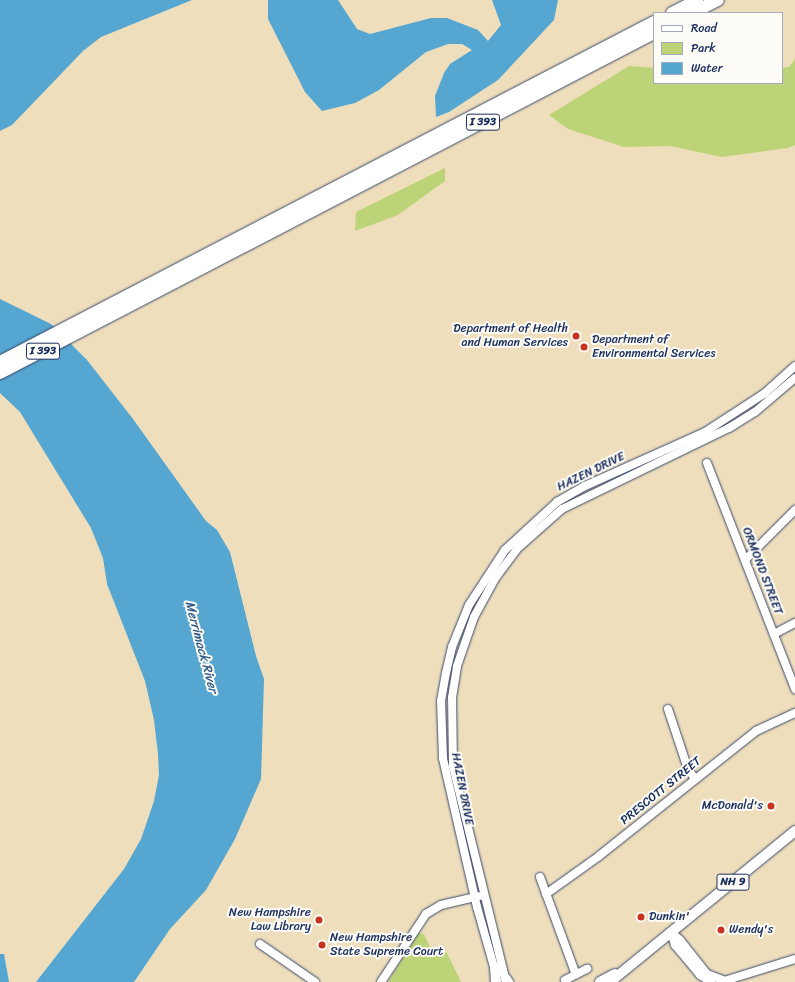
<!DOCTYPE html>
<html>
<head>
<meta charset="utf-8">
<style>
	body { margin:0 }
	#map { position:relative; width:795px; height:982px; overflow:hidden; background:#eedebc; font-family:Sriracha,sans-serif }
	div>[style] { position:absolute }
	.green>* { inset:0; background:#bdd377 }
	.water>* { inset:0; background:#55a6d0 }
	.roads { filter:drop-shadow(0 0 1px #3b496c) drop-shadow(0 0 1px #3b496c) }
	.minor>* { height:8px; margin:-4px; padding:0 4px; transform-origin:4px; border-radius:4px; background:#fff }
	.major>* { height:10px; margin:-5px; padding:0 5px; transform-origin:5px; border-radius:5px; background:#fff }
	.highway>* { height:12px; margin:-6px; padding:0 6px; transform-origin:6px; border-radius:6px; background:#fff }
	.dots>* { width:11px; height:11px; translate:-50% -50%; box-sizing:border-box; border:2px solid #fdfcf7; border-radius:50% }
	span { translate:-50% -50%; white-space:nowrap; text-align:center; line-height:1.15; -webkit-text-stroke:4px #fdfcf7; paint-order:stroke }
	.shield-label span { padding:1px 3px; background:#fdfcf7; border:1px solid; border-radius:3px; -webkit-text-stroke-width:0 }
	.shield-label { font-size:11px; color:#1b2f5e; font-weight:700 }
	.poi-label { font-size:12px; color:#1b2f5e }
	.right { translate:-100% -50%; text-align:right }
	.left { translate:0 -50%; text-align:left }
	.street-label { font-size:12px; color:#1b2f5e }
	.water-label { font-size:13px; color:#2f5986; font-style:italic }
	.legend { position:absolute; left:653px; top:12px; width:130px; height:72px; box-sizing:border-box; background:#fdfcf7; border:1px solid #a3aaba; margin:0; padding:5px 7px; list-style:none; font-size:12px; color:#1b2f5e }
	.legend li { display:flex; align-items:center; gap:8px; height:20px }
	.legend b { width:20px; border:1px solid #a3aaba }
</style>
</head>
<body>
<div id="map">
	<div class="green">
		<i style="clip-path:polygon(795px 59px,795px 145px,788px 148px,722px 157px,670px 146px,624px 147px,568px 129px,549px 115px,629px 66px,654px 68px,654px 83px,782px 83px,782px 68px,789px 67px)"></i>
		<i style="clip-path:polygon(445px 168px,445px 181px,398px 215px,355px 231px,356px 212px)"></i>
		<i style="clip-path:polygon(419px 933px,424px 934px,430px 947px,447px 953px,461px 982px,388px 982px)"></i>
	</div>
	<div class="water">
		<i style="clip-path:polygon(0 0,192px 0,101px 37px,83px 51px,12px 125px,0 131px)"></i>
		<i style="clip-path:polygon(268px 0,338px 0,357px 29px,370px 34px,431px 18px,447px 18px,478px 30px,488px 41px,501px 25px,492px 0,558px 0,554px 20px,498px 80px,449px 112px,436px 117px,435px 96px,444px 73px,450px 64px,472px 50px,462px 44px,448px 44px,426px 52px,379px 90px,355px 103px,322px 111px,305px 92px,268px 19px)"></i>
		<i style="clip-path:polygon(0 299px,51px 324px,87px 360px,133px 419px,206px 521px,217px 530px,230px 552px,256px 656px,264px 679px,261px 779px,235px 839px,206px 890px,170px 929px,134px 982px,36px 982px,124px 869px,141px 839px,154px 801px,159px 775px,158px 754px,154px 720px,145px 681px,107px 584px,103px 558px,91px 528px,20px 412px,0 393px)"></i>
		<i style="clip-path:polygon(0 954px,4px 954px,9px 982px,0 982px)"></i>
	</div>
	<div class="roads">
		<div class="minor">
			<i style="left:707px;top:463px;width:243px;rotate:68.7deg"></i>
			<i style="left:745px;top:560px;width:71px;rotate:-45deg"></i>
			<i style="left:774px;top:634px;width:24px;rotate:-28deg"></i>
			<i style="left:668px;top:709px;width:63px;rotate:71.6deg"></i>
			<i style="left:688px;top:769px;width:12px;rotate:55deg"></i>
			<i style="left:540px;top:877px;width:104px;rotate:69.8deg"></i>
			<i style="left:546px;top:894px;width:65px;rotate:-35.6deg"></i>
			<i style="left:599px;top:856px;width:201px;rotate:-38.5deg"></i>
			<i style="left:756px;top:731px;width:43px;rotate:-24.8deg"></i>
			<i style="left:671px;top:932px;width:12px;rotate:42deg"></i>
			<i style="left:680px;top:940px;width:43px;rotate:51.5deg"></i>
			<i style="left:707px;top:974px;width:19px;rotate:21deg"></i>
			<i style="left:671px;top:932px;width:14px;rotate:73deg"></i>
			<i style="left:675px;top:945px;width:39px;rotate:50deg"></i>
			<i style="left:700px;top:975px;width:13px;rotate:32deg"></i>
			<i style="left:260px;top:944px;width:67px;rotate:34.6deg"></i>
			<i style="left:496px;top:974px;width:70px;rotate:-105.8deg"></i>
			<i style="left:477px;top:907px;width:153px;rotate:-102.9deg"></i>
			<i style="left:443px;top:758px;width:57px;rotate:-92deg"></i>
			<i style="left:441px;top:701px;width:28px;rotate:-80deg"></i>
			<i style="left:446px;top:673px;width:27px;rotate:-77deg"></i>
			<i style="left:452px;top:647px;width:45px;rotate:-68deg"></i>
			<i style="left:469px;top:605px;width:66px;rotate:-56.8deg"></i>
			<i style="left:505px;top:550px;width:71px;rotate:-42.7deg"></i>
			<i style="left:557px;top:502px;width:32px;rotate:-30deg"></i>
			<i style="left:585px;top:486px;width:132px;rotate:-24.2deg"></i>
			<i style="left:705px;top:432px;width:72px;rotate:-33deg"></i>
			<i style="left:765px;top:393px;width:40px;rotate:-42deg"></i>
			<i style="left:565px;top:980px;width:25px;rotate:-27deg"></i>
			<i style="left:381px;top:982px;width:82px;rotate:-56.5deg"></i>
			<i style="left:426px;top:914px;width:17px;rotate:-31deg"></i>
			<i style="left:441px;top:905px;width:39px;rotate:-13deg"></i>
			<i style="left:506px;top:982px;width:222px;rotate:-103.8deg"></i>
			<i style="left:453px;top:766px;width:68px;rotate:-90.8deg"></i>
			<i style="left:452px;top:698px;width:32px;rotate:-81deg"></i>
			<i style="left:457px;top:666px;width:52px;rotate:-70.9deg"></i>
			<i style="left:474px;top:617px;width:46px;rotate:-61.2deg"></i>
			<i style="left:496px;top:577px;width:38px;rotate:-53deg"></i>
			<i style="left:519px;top:547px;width:57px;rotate:-41.5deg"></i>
			<i style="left:562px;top:509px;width:186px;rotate:-25.9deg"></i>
			<i style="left:729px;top:428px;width:31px;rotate:-32deg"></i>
			<i style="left:755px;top:412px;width:52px;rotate:-40.4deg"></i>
			<i style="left:721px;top:982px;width:77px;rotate:-17.3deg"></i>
		</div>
		<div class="major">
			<i style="left:495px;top:968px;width:14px;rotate:86deg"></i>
			<i style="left:506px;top:979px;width:4px;rotate:56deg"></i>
			<i style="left:600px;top:982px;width:17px;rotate:-28deg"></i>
			<i style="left:610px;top:982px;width:239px;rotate:-39.2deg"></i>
		</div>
		<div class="highway">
			<i style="left:672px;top:13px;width:28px;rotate:-27deg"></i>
			<i style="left:692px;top:13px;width:29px;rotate:-27deg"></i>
			<i style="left:0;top:362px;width:737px;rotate:-27.47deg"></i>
			<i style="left:0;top:373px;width:737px;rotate:-27.47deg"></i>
		</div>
	</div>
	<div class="dots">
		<i style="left:576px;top:336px;background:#c8321e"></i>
		<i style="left:584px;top:347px;background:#c8321e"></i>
		<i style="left:771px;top:806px;background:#c8321e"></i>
		<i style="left:641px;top:917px;background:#c8321e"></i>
		<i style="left:319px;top:920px;background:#c8321e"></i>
		<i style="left:721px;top:930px;background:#c8321e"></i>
		<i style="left:322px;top:945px;background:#c8321e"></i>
	</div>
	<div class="shield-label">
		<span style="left:483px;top:122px">I 393</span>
		<span style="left:43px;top:351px">I 393</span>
		<span style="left:733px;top:882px">NH 9</span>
	</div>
	<div class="poi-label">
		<span class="right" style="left:568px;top:336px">Department of Health<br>and Human Services</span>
		<span class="left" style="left:592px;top:347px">Department of<br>Environmental Services</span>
		<span class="right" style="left:763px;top:806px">McDonald's</span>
		<span class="right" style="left:311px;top:920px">New Hampshire<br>Law Library</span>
		<span class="left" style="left:649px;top:917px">Dunkin'</span>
		<span class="left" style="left:729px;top:930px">Wendy's</span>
		<span class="left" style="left:330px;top:945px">New Hampshire<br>State Supreme Court</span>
	</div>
	<div class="street-label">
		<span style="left:591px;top:472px;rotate:-26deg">HAZEN DRIVE</span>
		<span style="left:762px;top:571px;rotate:69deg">ORMOND STREET</span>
		<span style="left:462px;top:789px;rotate:79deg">HAZEN DRIVE</span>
		<span style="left:661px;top:791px;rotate:-39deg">PRESCOTT STREET</span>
	</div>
	<div class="water-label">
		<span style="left:201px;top:647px;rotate:75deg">Merrimack River</span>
	</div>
	<ul class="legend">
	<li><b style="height:5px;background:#fff"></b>Road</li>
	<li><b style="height:11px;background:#bdd377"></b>Park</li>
	<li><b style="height:11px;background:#55a6d0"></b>Water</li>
	</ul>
</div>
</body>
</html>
